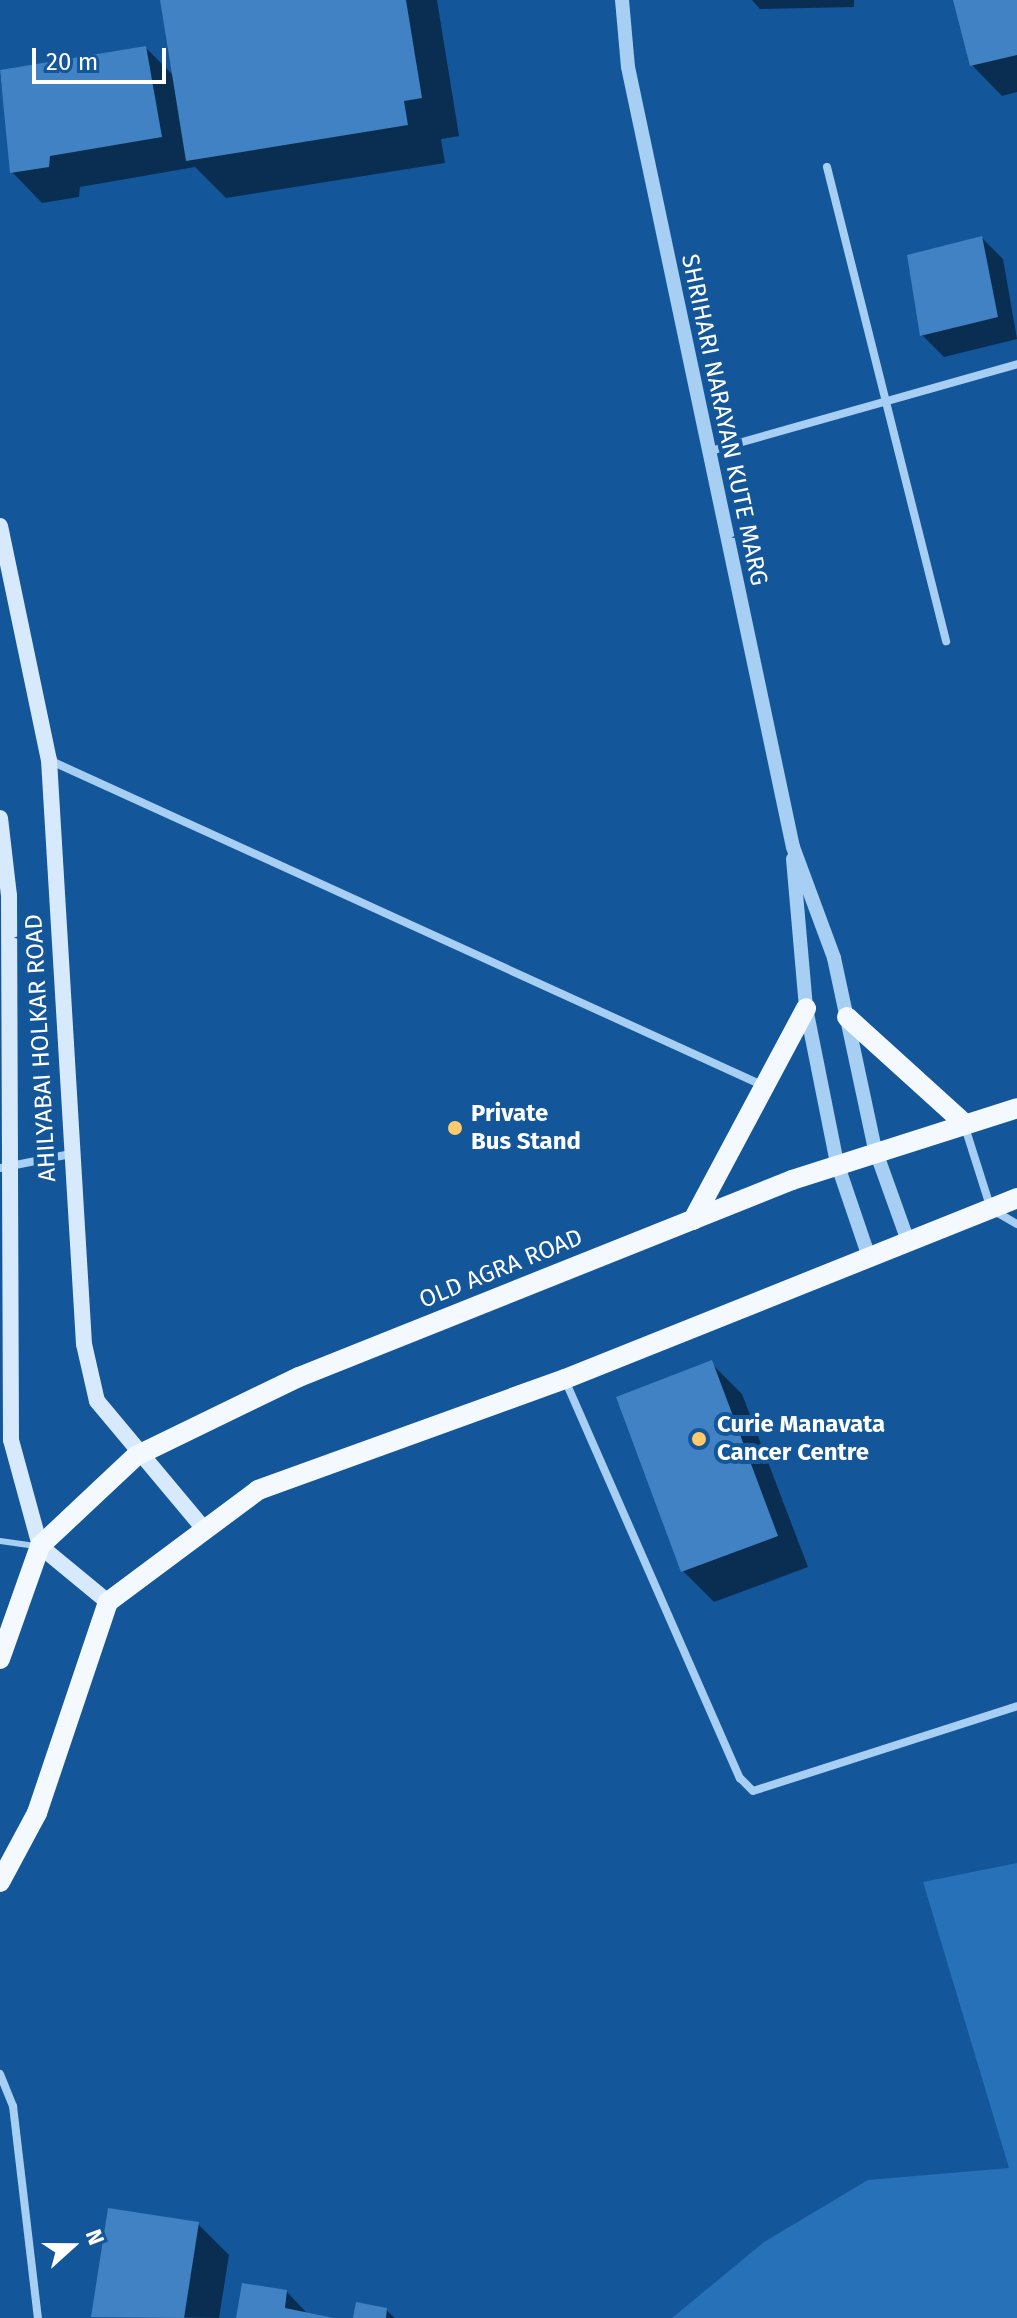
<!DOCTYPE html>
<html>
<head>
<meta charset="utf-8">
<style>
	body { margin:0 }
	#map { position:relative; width:1017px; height:2318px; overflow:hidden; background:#13569a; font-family:"Fira Sans",sans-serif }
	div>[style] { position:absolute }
	.green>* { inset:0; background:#2671b8 }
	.shadow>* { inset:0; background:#0007 }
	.building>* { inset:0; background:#4082c3 }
	.service>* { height:6px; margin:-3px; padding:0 3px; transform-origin:3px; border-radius:3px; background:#a7cef3 }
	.minor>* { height:8px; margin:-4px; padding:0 4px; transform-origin:4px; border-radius:4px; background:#a7cef3 }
	.tertiary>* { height:14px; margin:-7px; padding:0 7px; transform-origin:7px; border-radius:7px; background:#a7cef3 }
	.secondary>* { height:16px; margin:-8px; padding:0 8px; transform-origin:8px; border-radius:8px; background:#d7e9fd }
	.primary>* { height:20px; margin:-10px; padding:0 10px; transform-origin:10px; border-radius:10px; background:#f4f9ff }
	.dots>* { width:22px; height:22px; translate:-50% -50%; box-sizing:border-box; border:4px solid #13569a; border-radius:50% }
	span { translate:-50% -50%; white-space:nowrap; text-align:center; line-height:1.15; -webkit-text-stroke:8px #13569a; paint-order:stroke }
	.street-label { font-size:24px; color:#fff }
	.poi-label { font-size:24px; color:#fff; font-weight:700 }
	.left { translate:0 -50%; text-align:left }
	.north { position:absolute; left:32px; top:2206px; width:80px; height:80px; -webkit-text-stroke:6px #13569a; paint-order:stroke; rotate:69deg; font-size:22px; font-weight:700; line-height:32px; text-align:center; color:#fff }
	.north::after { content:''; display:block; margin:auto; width:28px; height:36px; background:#fff; clip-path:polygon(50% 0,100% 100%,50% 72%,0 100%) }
	.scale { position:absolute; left:32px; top:48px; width:134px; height:36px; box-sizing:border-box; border:4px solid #fff; border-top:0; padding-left:10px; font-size:24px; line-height:28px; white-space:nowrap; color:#fff; -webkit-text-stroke:6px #13569a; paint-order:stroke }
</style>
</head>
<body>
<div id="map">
	<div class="green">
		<i style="clip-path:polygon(1017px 1863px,1017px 2318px,672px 2318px,764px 2242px,868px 2180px,1009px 2168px,923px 1882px)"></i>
	</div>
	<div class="shadow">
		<i style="clip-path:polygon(162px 0,437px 0,459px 136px,441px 139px,445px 163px,226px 198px,195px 167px,80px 187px,79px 197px,42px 203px,12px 172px,0 72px,146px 48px,174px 76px)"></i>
		<i style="clip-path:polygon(752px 0,854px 0,854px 7px,760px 9px)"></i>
		<i style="clip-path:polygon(955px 0,1017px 0,1017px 92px,1002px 96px,972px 65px)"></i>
		<i style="clip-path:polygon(982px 238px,1003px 259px,1017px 339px,944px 357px,922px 335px)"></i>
		<i style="clip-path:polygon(711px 1363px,742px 1394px,808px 1567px,714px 1602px,683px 1571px,618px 1398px)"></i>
		<i style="clip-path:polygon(198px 2224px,229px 2255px,219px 2318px,93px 2316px)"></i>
		<i style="clip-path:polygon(287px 2292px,308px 2314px,332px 2318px,238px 2318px)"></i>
		<i style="clip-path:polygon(386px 2310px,395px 2318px,355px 2318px)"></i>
	</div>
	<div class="building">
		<i style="clip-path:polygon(160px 0,406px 0,422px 98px,404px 101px,408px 125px,186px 161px)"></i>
		<i style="clip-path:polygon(953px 0,1017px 0,1017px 55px,970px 66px)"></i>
		<i style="clip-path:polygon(146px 46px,162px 137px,50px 156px,49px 167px,10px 173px,0 70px)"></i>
		<i style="clip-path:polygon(982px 236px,998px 317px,920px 336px,907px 255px)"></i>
		<i style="clip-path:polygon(712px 1360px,778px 1536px,681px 1572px,616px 1397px)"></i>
		<i style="clip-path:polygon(108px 2208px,199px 2222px,184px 2318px,91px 2317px)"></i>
		<i style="clip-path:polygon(242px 2283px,287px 2290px,285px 2308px,334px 2318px,236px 2318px)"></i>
		<i style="clip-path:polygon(356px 2302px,387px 2308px,386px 2318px,353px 2318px)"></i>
	</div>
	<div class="service">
		<i style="left:0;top:1541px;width:36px;rotate:8deg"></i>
	</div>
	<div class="minor">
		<i style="left:827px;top:167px;width:489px;rotate:75.9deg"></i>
		<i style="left:707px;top:452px;width:322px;rotate:-15.8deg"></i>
		<i style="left:49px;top:760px;width:786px;rotate:24.51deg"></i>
		<i style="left:964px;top:1124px;width:89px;rotate:72.4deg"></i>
		<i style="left:991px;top:1209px;width:30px;rotate:30deg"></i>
		<i style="left:0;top:1168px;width:72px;rotate:-11.2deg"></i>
		<i style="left:565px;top:1380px;width:435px;rotate:66.3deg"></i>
		<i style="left:740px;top:1778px;width:18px;rotate:45deg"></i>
		<i style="left:753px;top:1791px;width:277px;rotate:-17.8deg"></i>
		<i style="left:0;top:2074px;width:35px;rotate:68deg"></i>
		<i style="left:13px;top:2106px;width:213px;rotate:83.3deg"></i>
	</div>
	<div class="tertiary">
		<i style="left:622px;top:0;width:67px;rotate:84.9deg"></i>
		<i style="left:628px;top:67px;width:797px;rotate:78.06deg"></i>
		<i style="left:793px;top:847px;width:118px;rotate:69.7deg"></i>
		<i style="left:834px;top:958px;width:195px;rotate:77.9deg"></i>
		<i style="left:875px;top:1149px;width:98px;rotate:70.3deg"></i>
		<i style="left:793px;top:859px;width:150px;rotate:85deg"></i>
		<i style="left:806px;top:1008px;width:158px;rotate:78.7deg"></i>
		<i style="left:837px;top:1163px;width:99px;rotate:71.2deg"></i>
	</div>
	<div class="secondary">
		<i style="left:0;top:526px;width:239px;rotate:78.2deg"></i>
		<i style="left:49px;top:760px;width:585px;rotate:86.57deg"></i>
		<i style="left:84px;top:1344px;width:58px;rotate:77.2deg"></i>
		<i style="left:97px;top:1401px;width:168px;rotate:50.1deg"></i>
		<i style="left:0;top:818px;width:79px;rotate:83.4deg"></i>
		<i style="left:9px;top:896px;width:544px;rotate:89.79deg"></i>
		<i style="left:11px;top:1440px;width:110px;rotate:74.7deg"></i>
		<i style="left:40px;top:1546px;width:88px;rotate:39.5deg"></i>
	</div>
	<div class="primary">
		<i style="left:847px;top:1017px;width:158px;rotate:42.2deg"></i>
		<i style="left:693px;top:1220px;width:240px;rotate:-61.9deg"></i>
		<i style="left:0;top:1659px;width:120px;rotate:-70.5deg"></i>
		<i style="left:40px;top:1546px;width:132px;rotate:-43.2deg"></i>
		<i style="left:136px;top:1456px;width:181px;rotate:-25.9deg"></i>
		<i style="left:299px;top:1377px;width:531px;rotate:-21.78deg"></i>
		<i style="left:792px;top:1180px;width:236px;rotate:-17.7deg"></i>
		<i style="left:0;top:1882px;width:78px;rotate:-61.8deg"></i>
		<i style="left:37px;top:1813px;width:223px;rotate:-71.4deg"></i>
		<i style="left:108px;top:1602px;width:187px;rotate:-36.7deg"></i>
		<i style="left:258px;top:1490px;width:326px;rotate:-19.9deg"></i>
		<i style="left:565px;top:1379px;width:487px;rotate:-21.8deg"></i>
	</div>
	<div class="dots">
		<i style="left:455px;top:1128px;background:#ffcb6a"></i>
		<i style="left:699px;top:1439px;background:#ffcb6a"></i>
	</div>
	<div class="street-label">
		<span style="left:724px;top:420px;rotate:78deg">SHRIHARI NARAYAN KUTE MARG</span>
		<span style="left:41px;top:1048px;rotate:-93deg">AHILYABAI HOLKAR ROAD</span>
		<span style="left:501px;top:1269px;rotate:-22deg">OLD AGRA ROAD</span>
	</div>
	<div class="poi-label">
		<span class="left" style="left:471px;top:1128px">Private<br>Bus Stand</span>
		<span class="left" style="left:717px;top:1439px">Curie Manavata<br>Cancer Centre</span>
	</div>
	<div class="north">N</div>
	<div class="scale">20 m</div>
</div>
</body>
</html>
